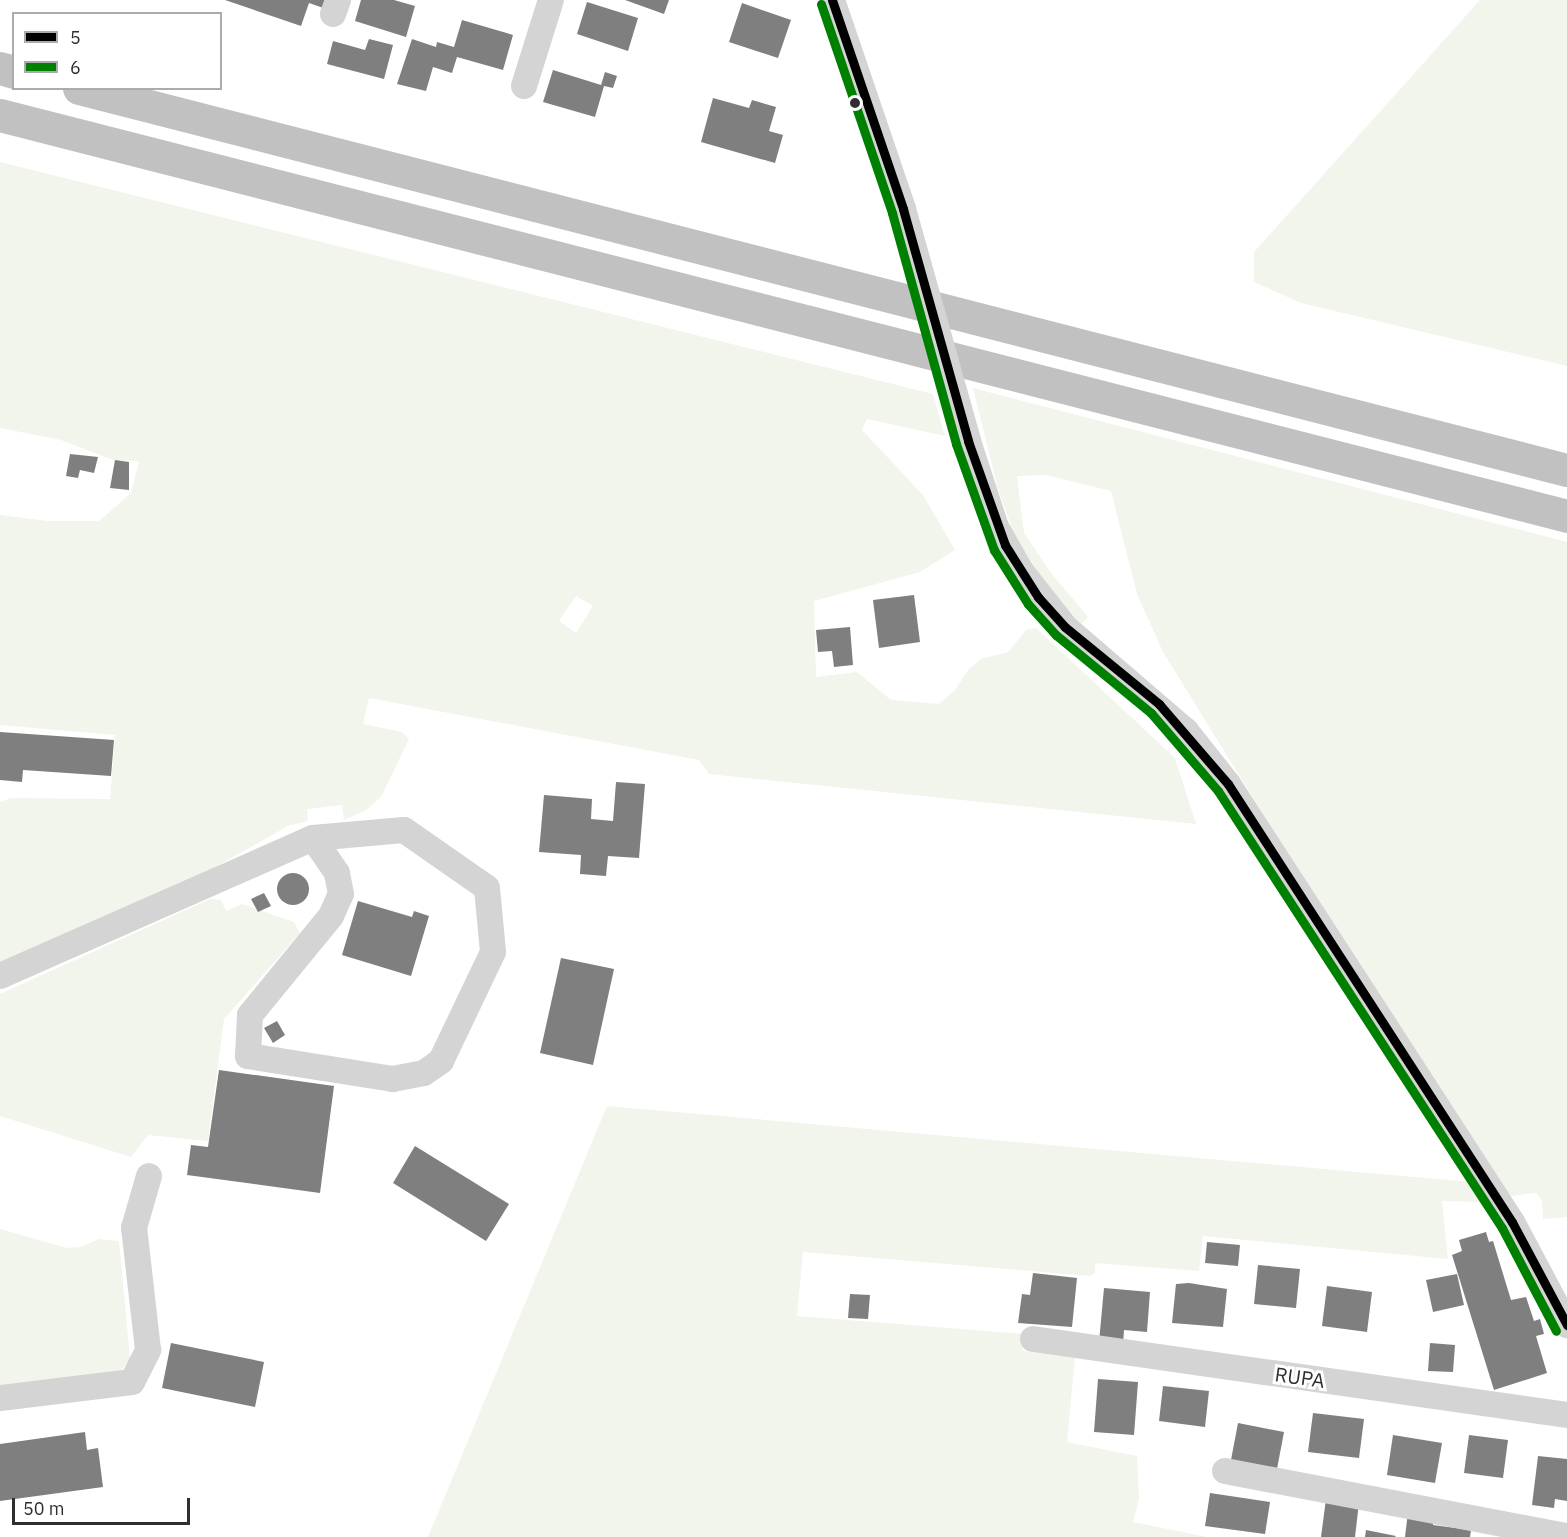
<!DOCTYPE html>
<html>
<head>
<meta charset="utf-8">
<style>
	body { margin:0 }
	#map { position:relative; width:1567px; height:1537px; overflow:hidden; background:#fff; font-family:"IBM Plex Sans",sans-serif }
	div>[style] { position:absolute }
	.green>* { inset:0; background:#f1f5ec }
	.building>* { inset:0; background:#7f7f7f }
	.round { border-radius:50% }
	.minor>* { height:26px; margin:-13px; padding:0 13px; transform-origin:13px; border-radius:13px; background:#d4d4d4 }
	.motorway>* { height:33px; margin:-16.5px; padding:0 16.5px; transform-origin:16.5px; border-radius:16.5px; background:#c1c1c1 }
	.minor-bridge>* { height:26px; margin:-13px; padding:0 13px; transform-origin:13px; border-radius:13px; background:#d4d4d4 }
	.bus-1>* { height:9px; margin:-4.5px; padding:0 4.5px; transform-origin:4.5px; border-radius:4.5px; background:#000 }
	.bus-2>* { height:9px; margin:-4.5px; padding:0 4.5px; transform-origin:4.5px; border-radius:4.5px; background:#008000 }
	.dots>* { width:16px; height:16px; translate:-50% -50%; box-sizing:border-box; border:3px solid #fff; border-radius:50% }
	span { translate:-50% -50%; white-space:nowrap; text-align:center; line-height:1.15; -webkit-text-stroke:6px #fff; paint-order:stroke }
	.street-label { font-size:20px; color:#2f2f2f }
	.legend { position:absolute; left:12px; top:12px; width:210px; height:78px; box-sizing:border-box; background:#fff; border:2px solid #acacac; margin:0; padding:8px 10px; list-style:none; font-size:18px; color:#2f2f2f }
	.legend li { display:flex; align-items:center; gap:12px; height:30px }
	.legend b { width:30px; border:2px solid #acacac }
	.scale { position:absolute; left:12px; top:1498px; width:178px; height:27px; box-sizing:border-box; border:3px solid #2f2f2f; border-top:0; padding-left:8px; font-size:18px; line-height:21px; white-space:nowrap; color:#2f2f2f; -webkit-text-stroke:4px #fff; paint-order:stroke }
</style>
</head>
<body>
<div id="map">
	<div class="green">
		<i style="clip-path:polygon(1480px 0,1567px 0,1567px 366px,1301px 303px,1254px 282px,1254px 252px)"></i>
		<i style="clip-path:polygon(evenodd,0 162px,933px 394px,945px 436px,867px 419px,862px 430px,923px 495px,955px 550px,920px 572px,814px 601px,816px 677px,857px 672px,891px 700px,939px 704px,955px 690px,969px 669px,981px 659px,1008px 652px,1026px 630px,1036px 628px,1175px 758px,1196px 824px,709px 774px,699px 760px,369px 698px,363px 724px,402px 732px,409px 739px,381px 797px,365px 811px,344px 820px,342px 805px,307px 809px,308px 821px,288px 826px,194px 879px,0 968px,0 802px,11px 798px,110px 799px,115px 735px,0 725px,0 515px,48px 521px,99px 521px,131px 493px,139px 461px,113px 460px,61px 440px,0 428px,0 162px,576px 596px,593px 606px,576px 633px,559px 621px,576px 596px)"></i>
		<i style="clip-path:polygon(973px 388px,1567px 542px,1567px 1217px,1543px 1219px,1542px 1201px,1537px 1193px,1508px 1196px,1289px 856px,1163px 652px,1137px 594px,1111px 491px,1046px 475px,1017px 476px,1024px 533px,1051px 573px,1088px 617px,1081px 624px,1046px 591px,1017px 542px,998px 489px)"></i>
		<i style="clip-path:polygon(210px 899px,221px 900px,226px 911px,242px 904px,294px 922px,300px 933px,224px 1019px,208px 1141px,148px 1135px,131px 1157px,0 1116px,0 994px)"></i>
		<i style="clip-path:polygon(607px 1106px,1471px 1182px,1481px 1202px,1442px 1201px,1448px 1259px,1203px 1236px,1199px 1271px,1095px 1263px,1095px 1273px,1090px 1276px,803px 1252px,797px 1316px,1024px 1334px,1023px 1351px,1075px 1358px,1067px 1442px,1137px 1456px,1139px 1499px,1133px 1522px,1207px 1537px,428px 1537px)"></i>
		<i style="clip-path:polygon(0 1229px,67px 1248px,81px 1247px,99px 1239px,119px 1241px,130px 1358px,120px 1372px,0 1386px)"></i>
	</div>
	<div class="building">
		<i style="clip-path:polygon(225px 0,332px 0,329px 10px,309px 3px,301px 26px)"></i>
		<i style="clip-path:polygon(361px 0,394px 0,415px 6px,406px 37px,355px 21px)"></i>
		<i style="clip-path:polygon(625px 0,669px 0,664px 14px)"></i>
		<i style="clip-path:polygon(587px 2px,638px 18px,628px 51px,577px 34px)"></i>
		<i style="clip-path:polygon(742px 3px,791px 20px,778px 58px,729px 42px)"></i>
		<i style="clip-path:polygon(462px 20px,513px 35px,503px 70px,457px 57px,452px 73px,433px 67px,426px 91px,397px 84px,412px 39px,436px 47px,437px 42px,454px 47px)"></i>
		<i style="clip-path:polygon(369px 39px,393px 45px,384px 79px,327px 64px,333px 41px,365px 50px)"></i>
		<i style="clip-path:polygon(553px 70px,601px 85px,605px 72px,617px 76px,613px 88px,604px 86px,595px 117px,543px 102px)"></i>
		<i style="clip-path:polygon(713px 98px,749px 108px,752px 100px,776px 107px,769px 131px,783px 135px,775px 163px,701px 142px)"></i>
		<i style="clip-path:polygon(70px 454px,98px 457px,94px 473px,80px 470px,78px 478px,66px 476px)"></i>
		<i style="clip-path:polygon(115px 460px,129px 462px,129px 490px,110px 488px)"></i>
		<i style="clip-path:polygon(914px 595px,920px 642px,879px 648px,873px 600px)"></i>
		<i style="clip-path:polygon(850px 627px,853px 665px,834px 667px,832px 651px,818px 652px,816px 630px)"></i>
		<i style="clip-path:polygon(0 732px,114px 740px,111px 776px,23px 770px,22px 782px,0 780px)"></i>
		<i style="clip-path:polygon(616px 782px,645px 784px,639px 858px,608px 856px,606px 876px,580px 874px,581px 855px,539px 852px,544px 795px,592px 799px,591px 819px,613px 821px)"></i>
		<i class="round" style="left:277px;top:873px;width:32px;height:32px"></i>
		<i style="clip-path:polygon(264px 893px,271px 906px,258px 912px,251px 899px)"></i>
		<i style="clip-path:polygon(358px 901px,412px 917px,414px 911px,429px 916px,411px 976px,342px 955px)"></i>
		<i style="clip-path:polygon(561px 958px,614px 969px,593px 1065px,540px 1053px)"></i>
		<i style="clip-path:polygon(277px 1021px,285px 1035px,273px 1043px,264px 1028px)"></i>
		<i style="clip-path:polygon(219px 1070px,334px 1086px,320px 1193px,187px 1175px,191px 1145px,208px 1147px)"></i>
		<i style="clip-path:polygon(415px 1146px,509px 1204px,486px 1241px,393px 1183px)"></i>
		<i style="clip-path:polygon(1486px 1232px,1489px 1242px,1493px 1241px,1511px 1300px,1526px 1297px,1534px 1321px,1540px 1319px,1544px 1334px,1536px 1336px,1547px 1373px,1494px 1390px,1452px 1255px,1462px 1251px,1459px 1240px)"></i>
		<i style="clip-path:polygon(1207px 1242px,1240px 1245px,1238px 1266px,1205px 1263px)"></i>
		<i style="clip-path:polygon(1258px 1265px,1300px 1269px,1296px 1308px,1254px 1304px)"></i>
		<i style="clip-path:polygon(1033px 1273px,1077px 1278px,1072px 1327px,1018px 1323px,1022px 1294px,1030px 1295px)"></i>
		<i style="clip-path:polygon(1457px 1274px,1464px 1305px,1433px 1312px,1426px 1280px)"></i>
		<i style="clip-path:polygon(1189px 1283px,1227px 1289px,1223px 1327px,1172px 1323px,1176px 1284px)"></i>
		<i style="clip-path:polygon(1327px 1286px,1372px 1292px,1367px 1332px,1322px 1326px)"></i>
		<i style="clip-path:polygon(1104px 1288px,1150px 1292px,1147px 1332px,1124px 1330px,1123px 1345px,1099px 1342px)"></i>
		<i style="clip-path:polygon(850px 1294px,870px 1295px,868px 1319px,848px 1318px)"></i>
		<i style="clip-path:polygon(171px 1343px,264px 1362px,255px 1407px,162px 1388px)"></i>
		<i style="clip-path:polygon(1430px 1343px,1455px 1345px,1453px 1372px,1428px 1371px)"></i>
		<i style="clip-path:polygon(1098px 1379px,1138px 1382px,1134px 1435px,1094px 1432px)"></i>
		<i style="clip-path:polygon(1163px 1386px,1209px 1391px,1205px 1427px,1159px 1421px)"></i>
		<i style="clip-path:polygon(1313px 1413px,1364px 1419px,1359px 1458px,1308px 1452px)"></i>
		<i style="clip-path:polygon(1238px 1423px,1284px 1432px,1277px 1469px,1231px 1460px)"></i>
		<i style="clip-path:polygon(85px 1432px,87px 1450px,98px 1448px,103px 1487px,0 1501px,0 1444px)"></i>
		<i style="clip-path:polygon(1393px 1435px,1442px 1443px,1435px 1483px,1387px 1475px)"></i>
		<i style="clip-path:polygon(1469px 1435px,1508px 1440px,1503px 1478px,1464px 1473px)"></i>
		<i style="clip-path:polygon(1538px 1456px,1567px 1459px,1567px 1501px,1555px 1499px,1554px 1508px,1532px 1505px)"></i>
		<i style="clip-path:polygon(1210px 1493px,1270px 1502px,1265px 1534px,1205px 1526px)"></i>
		<i style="clip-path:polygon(1326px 1499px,1359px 1503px,1355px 1537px,1321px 1537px)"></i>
		<i style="clip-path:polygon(1408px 1512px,1434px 1515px,1433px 1525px,1471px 1530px,1470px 1537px,1405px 1537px)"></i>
		<i style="clip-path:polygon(1366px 1530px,1396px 1536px,1395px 1537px,1365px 1537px)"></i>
	</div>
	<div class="minor">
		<i style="left:832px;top:0;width:221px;rotate:71.2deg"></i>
		<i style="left:333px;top:14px;width:15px;rotate:-70deg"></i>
		<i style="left:524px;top:86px;width:90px;rotate:-72.6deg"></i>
		<i style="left:968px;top:441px;width:90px;rotate:72deg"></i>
		<i style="left:996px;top:527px;width:51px;rotate:60.4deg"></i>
		<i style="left:1021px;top:571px;width:71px;rotate:51.8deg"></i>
		<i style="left:1065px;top:627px;width:160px;rotate:40.7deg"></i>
		<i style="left:1186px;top:731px;width:68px;rotate:51.6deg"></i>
		<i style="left:1228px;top:784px;width:522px;rotate:57.04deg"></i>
		<i style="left:1512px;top:1222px;width:117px;rotate:61.9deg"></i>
		<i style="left:0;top:976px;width:342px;rotate:-23.8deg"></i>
		<i style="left:313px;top:838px;width:91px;rotate:-5deg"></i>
		<i style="left:404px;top:830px;width:101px;rotate:34.9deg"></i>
		<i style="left:487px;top:888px;width:64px;rotate:84.6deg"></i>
		<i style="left:493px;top:952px;width:121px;rotate:115.5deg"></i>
		<i style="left:441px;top:1061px;width:21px;rotate:145deg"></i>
		<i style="left:424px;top:1073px;width:32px;rotate:169deg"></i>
		<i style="left:393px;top:1079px;width:147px;rotate:-171deg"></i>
		<i style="left:248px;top:1056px;width:41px;rotate:-87.2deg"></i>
		<i style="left:250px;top:1015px;width:128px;rotate:-50.7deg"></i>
		<i style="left:331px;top:916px;width:24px;rotate:-66deg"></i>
		<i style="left:341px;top:894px;width:21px;rotate:-101deg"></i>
		<i style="left:337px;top:873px;width:42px;rotate:-124.4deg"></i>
		<i style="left:1033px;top:1339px;width:539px;rotate:8.1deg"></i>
		<i style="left:0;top:1398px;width:133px;rotate:-6.9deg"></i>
		<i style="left:132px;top:1382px;width:36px;rotate:-63deg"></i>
		<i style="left:148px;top:1350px;width:123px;rotate:-96.5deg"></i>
		<i style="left:134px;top:1228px;width:54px;rotate:-73.9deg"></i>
		<i style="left:1225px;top:1471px;width:348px;rotate:10.8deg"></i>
	</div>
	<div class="motorway">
		<i style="left:0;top:68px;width:15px;rotate:16deg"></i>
		<i style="left:79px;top:88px;width:1536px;rotate:14.4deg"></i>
		<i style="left:0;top:115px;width:1617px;rotate:14.35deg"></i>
	</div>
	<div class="minor-bridge">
		<i style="left:903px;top:209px;width:241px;rotate:74.3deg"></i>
	</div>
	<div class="bus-1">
		<i style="left:832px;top:0;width:221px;rotate:71.2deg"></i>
		<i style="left:903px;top:209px;width:241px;rotate:74.3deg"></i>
		<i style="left:968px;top:441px;width:110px;rotate:70.4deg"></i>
		<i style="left:1005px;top:545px;width:62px;rotate:57.6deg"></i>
		<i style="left:1038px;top:597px;width:40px;rotate:48deg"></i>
		<i style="left:1065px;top:627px;width:122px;rotate:39.3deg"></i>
		<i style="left:1159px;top:704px;width:106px;rotate:49.2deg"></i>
		<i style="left:1228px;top:784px;width:522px;rotate:57.04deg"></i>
		<i style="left:1512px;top:1222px;width:117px;rotate:61.9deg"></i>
	</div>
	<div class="bus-2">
		<i style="left:821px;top:4px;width:221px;rotate:71.2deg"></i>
		<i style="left:892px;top:213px;width:240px;rotate:74.5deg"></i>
		<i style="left:956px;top:444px;width:113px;rotate:70.3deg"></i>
		<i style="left:994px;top:550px;width:64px;rotate:57.8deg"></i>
		<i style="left:1028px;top:604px;width:42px;rotate:47.9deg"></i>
		<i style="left:1056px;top:635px;width:123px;rotate:39.4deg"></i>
		<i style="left:1151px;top:713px;width:103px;rotate:49.3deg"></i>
		<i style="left:1218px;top:791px;width:521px;rotate:56.98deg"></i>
		<i style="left:1502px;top:1228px;width:116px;rotate:62.3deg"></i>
	</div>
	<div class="dots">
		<i style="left:855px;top:103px;background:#2f2f2f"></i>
	</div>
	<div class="street-label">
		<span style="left:1300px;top:1377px;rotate:8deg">RUPA</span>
	</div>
	<ul class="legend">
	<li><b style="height:8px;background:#000"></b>5</li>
	<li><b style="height:8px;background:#008000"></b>6</li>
	</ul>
	<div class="scale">50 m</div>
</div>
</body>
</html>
